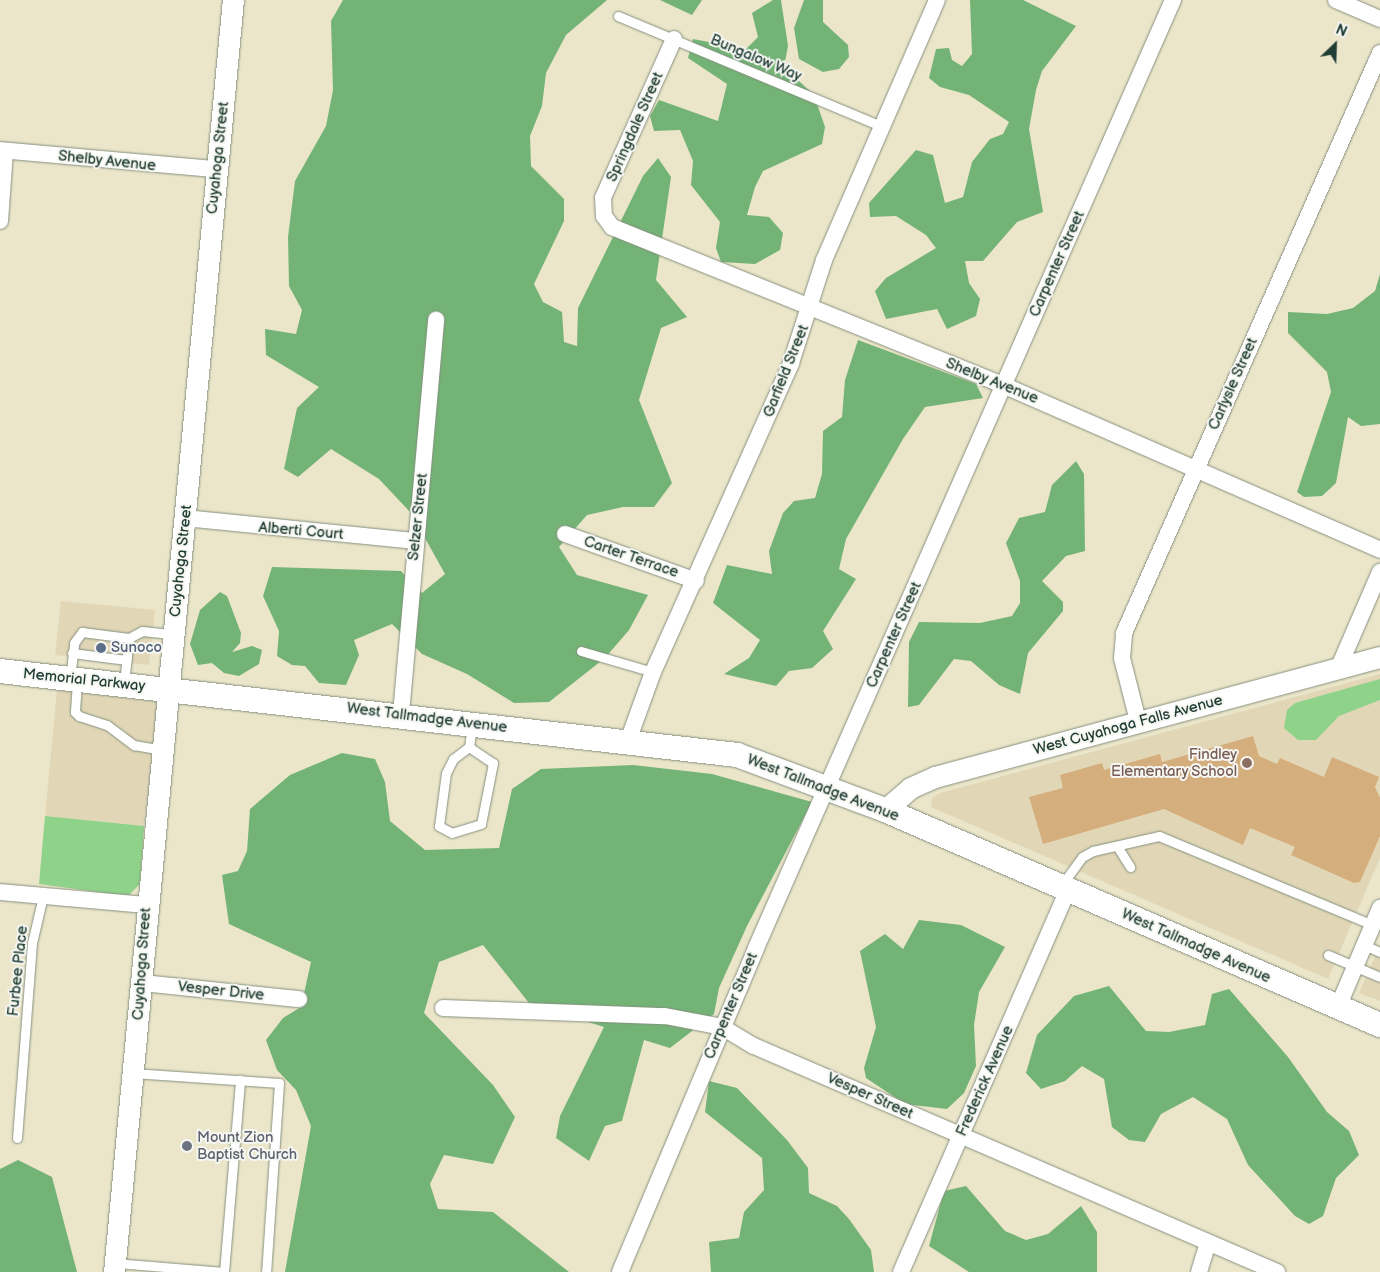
<!DOCTYPE html>
<html>
<head>
<meta charset="utf-8">
<style>
	body { margin:0 }
	#map { position:relative; width:1380px; height:1272px; overflow:hidden; background:#ebe5ca; font-family:"Balsamiq Sans",sans-serif }
	div>[style] { position:absolute }
	.built>* { inset:0; background:#e1d7b7 }
	.green>* { inset:0; background:#8fd28a }
	.forest>* { inset:0; background:#73b476 }
	.building>* { inset:0; background:#d5ae7e }
	.roads { filter:drop-shadow(0 0 1px #85917f) drop-shadow(0 0 1px #85917f) }
	.service>* { height:9px; margin:-4.5px; padding:0 4.5px; transform-origin:4.5px; border-radius:4.5px; background:#fff }
	.minor>* { height:16px; margin:-8px; padding:0 8px; transform-origin:8px; border-radius:8px; background:#fff }
	.tertiary>* { height:21px; margin:-10.5px; padding:0 10.5px; transform-origin:10.5px; border-radius:10.5px; background:#fff }
	.secondary>* { height:24px; margin:-12px; padding:0 12px; transform-origin:12px; border-radius:12px; background:#fff }
	.dots>* { width:14px; height:14px; translate:-50% -50%; box-sizing:border-box; border:2px solid #f6f6f2; border-radius:50% }
	span { translate:-50% -50%; white-space:nowrap; text-align:center; line-height:1.15; -webkit-text-stroke:4px #f6f6f2; paint-order:stroke }
	.street-label { font-size:15px; color:#1f3d34 }
	.service-label { font-size:15px; color:#4e5e75 }
	.left { translate:0 -50%; text-align:left }
	.education-label { font-size:15px; color:#785e54 }
	.right { translate:-100% -50%; text-align:right }
	.worship-label { font-size:15px; color:#5b616d }
	.north { position:absolute; left:1310px; top:20px; width:50px; height:50px; -webkit-text-stroke:4px #f6f6f2; paint-order:stroke; rotate:24deg; font-size:14px; font-weight:700; line-height:20px; text-align:center; color:#1f3d34 }
	.north::after { content:''; display:block; margin:auto; width:18px; height:22px; background:#1f3d34; clip-path:polygon(50% 0,100% 100%,50% 72%,0 100%) }
</style>
</head>
<body>
<div id="map">
	<div class="built">
		<i style="clip-path:polygon(61px 601px,155px 610px,149px 665px,55px 655px)"></i>
		<i style="clip-path:polygon(1380px 674px,1380px 858px,1328px 979px,931px 807px,932px 798px,940px 793px)"></i>
		<i style="clip-path:polygon(58px 680px,165px 692px,144px 826px,45px 816px)"></i>
		<i style="clip-path:polygon(1380px 945px,1380px 1001px,1359px 993px)"></i>
	</div>
	<div class="green">
		<i style="clip-path:polygon(1380px 679px,1380px 700px,1339px 716px,1316px 740px,1298px 740px,1284px 728px,1287px 710px,1295px 703px)"></i>
		<i style="clip-path:polygon(45px 816px,144px 826px,140px 884px,128px 896px,39px 884px)"></i>
	</div>
	<div class="forest">
		<i style="clip-path:polygon(343px 0,607px 0,566px 35px,546px 73px,542px 106px,530px 136px,531px 166px,564px 199px,564px 221px,534px 284px,543px 302px,562px 312px,564px 342px,577px 346px,578px 308px,643px 176px,658px 158px,671px 177px,656px 280px,687px 317px,661px 328px,639px 400px,672px 483px,654px 507px,623px 507px,587px 515px,559px 547px,577px 575px,648px 595px,629px 630px,605px 658px,549px 702px,514px 703px,467px 674px,422px 654px,392px 624px,354px 640px,359px 655px,346px 685px,319px 683px,305px 666px,292px 665px,277px 656px,279px 631px,263px 596px,272px 567px,401px 571px,422px 593px,445px 574px,411px 513px,379px 479px,331px 449px,298px 477px,284px 469px,297px 408px,319px 387px,266px 355px,265px 329px,296px 334px,302px 310px,289px 286px,288px 237px,295px 181px,326px 126px,333px 90px,331px 21px)"></i>
		<i style="clip-path:polygon(660px 0,702px 0,692px 15px)"></i>
		<i style="clip-path:polygon(773px 0,781px 0,788px 46px,784px 67px,814px 95px,825px 127px,822px 144px,763px 171px,755px 187px,747px 215px,769px 217px,783px 233px,780px 250px,755px 264px,721px 262px,716px 248px,720px 222px,691px 185px,693px 161px,680px 130px,654px 131px,650px 116px,659px 100px,718px 121px,727px 84px,688px 58px,693px 39px,746px 49px,758px 37px,752px 13px)"></i>
		<i style="clip-path:polygon(804px 0,823px 0,823px 22px,848px 45px,849px 57px,839px 69px,823px 72px,799px 59px,794px 28px)"></i>
		<i style="clip-path:polygon(970px 0,1023px 0,1076px 26px,1042px 71px,1036px 90px,1029px 129px,1043px 212px,1017px 222px,983px 261px,965px 261px,969px 283px,980px 299px,976px 316px,947px 329px,937px 309px,886px 319px,875px 291px,886px 278px,936px 248px,926px 235px,896px 216px,870px 217px,869px 203px,916px 150px,933px 155px,945px 203px,963px 197px,972px 162px,990px 139px,1003px 134px,1009px 122px,969px 95px,940px 87px,929px 78px,936px 49px,949px 48px,952px 60px,962px 66px,972px 54px)"></i>
		<i style="clip-path:polygon(1380px 274px,1380px 424px,1361px 426px,1348px 417px,1336px 483px,1322px 496px,1304px 497px,1297px 492px,1331px 392px,1327px 372px,1288px 333px,1288px 312px,1327px 314px,1353px 308px,1375px 291px)"></i>
		<i style="clip-path:polygon(858px 340px,976px 384px,983px 398px,925px 407px,903px 439px,846px 539px,839px 569px,856px 579px,823px 631px,833px 649px,812px 668px,789px 671px,776px 686px,724px 674px,749px 658px,760px 640px,713px 603px,727px 565px,772px 574px,769px 551px,783px 513px,794px 501px,815px 498px,822px 474px,823px 431px,842px 417px,845px 380px)"></i>
		<i style="clip-path:polygon(1076px 461px,1084px 474px,1085px 551px,1066px 556px,1042px 581px,1063px 602px,1063px 611px,1028px 653px,1020px 694px,999px 685px,971px 661px,954px 659px,919px 705px,908px 707px,909px 642px,919px 622px,980px 623px,1012px 616px,1020px 603px,1020px 581px,1006px 543px,1019px 518px,1045px 512px,1052px 485px)"></i>
		<i style="clip-path:polygon(220px 592px,227px 596px,241px 633px,240px 643px,232px 652px,252px 646px,262px 650px,259px 664px,239px 676px,224px 673px,212px 663px,198px 665px,190px 644px,200px 610px)"></i>
		<i style="clip-path:polygon(342px 753px,375px 759px,385px 782px,390px 821px,425px 850px,499px 848px,512px 789px,541px 769px,633px 765px,712px 774px,812px 802px,747px 926px,719px 988px,714px 1014px,670px 1048px,644px 1040px,622px 1121px,605px 1126px,589px 1161px,556px 1138px,560px 1116px,604px 1027px,529px 1003px,483px 945px,439px 962px,424px 1013px,493px 1085px,515px 1117px,493px 1164px,444px 1155px,430px 1184px,438px 1209px,493px 1212px,569px 1272px,285px 1272px,311px 1126px,296px 1090px,277px 1070px,266px 1040px,283px 1018px,301px 1007px,311px 962px,229px 924px,222px 875px,238px 871px,247px 851px,250px 809px,290px 775px)"></i>
		<i style="clip-path:polygon(919px 920px,961px 925px,1005px 947px,979px 992px,974px 1025px,976px 1066px,964px 1093px,947px 1109px,905px 1104px,866px 1078px,864px 1068px,876px 1027px,860px 951px,885px 934px,903px 949px)"></i>
		<i style="clip-path:polygon(1109px 986px,1146px 1031px,1169px 1032px,1205px 1025px,1212px 994px,1229px 989px,1288px 1057px,1327px 1112px,1349px 1131px,1359px 1155px,1336px 1178px,1323px 1216px,1309px 1224px,1295px 1216px,1248px 1165px,1227px 1119px,1193px 1097px,1161px 1114px,1145px 1142px,1129px 1140px,1112px 1127px,1104px 1079px,1082px 1066px,1065px 1081px,1041px 1089px,1026px 1073px,1037px 1035px,1074px 996px)"></i>
		<i style="clip-path:polygon(709px 1081px,737px 1088px,787px 1140px,808px 1168px,809px 1193px,837px 1206px,849px 1219px,871px 1250px,874px 1272px,711px 1272px,709px 1242px,739px 1238px,744px 1212px,764px 1190px,762px 1158px,705px 1112px)"></i>
		<i style="clip-path:polygon(18px 1160px,52px 1177px,77px 1272px,0 1272px,0 1169px)"></i>
		<i style="clip-path:polygon(966px 1186px,1005px 1231px,1026px 1240px,1048px 1234px,1081px 1206px,1097px 1232px,1097px 1272px,969px 1272px,929px 1246px,944px 1191px)"></i>
	</div>
	<div class="building">
		<i style="clip-path:polygon(1253px 736px,1259px 756px,1277px 764px,1280px 758px,1324px 777px,1332px 757px,1379px 777px,1375px 787px,1380px 798px,1380px 836px,1360px 882px,1354px 883px,1291px 855px,1295px 847px,1250px 828px,1243px 845px,1164px 809px,1043px 844px,1029px 797px,1063px 788px,1060px 775px,1102px 763px,1104px 770px,1160px 754px,1162px 762px)"></i>
	</div>
	<div class="roads">
		<div class="service">
			<i style="left:618px;top:16px;width:287px;rotate:22.7deg"></i>
			<i style="left:581px;top:651px;width:75px;rotate:16.3deg"></i>
			<i style="left:72px;top:653px;width:55px;rotate:7.3deg"></i>
			<i style="left:70px;top:678px;width:35px;rotate:-83deg"></i>
			<i style="left:74px;top:643px;width:14px;rotate:-54deg"></i>
			<i style="left:82px;top:632px;width:47px;rotate:7.3deg"></i>
			<i style="left:77px;top:682px;width:30px;rotate:94deg"></i>
			<i style="left:75px;top:712px;width:6px;rotate:45deg"></i>
			<i style="left:79px;top:716px;width:29px;rotate:18deg"></i>
			<i style="left:107px;top:725px;width:34px;rotate:37deg"></i>
			<i style="left:134px;top:745px;width:29px;rotate:10deg"></i>
			<i style="left:124px;top:683px;width:45px;rotate:-83.7deg"></i>
			<i style="left:129px;top:638px;width:15px;rotate:-28deg"></i>
			<i style="left:142px;top:631px;width:31px;rotate:6deg"></i>
			<i style="left:469px;top:747px;width:29px;rotate:34deg"></i>
			<i style="left:493px;top:763px;width:62px;rotate:101.1deg"></i>
			<i style="left:481px;top:824px;width:30px;rotate:163deg"></i>
			<i style="left:452px;top:833px;width:15px;rotate:-152deg"></i>
			<i style="left:439px;top:826px;width:53px;rotate:-82.5deg"></i>
			<i style="left:446px;top:773px;width:16px;rotate:-63deg"></i>
			<i style="left:453px;top:759px;width:20px;rotate:-37deg"></i>
			<i style="left:469px;top:747px;width:21px;rotate:-82deg"></i>
			<i style="left:1117px;top:846px;width:25px;rotate:58deg"></i>
			<i style="left:1061px;top:886px;width:36px;rotate:-54deg"></i>
			<i style="left:1082px;top:857px;width:13px;rotate:-29deg"></i>
			<i style="left:1093px;top:851px;width:68px;rotate:-12.8deg"></i>
			<i style="left:1159px;top:836px;width:232px;rotate:22.6deg"></i>
			<i style="left:1364px;top:945px;width:17px;rotate:24deg"></i>
			<i style="left:1328px;top:955px;width:56px;rotate:22.9deg"></i>
			<i style="left:133px;top:1073px;width:146px;rotate:3.9deg"></i>
			<i style="left:279px;top:1083px;width:189px;rotate:93.9deg"></i>
			<i style="left:17px;top:1138px;width:196px;rotate:-85.6deg"></i>
			<i style="left:32px;top:943px;width:48px;rotate:-76.8deg"></i>
			<i style="left:116px;top:1263px;width:107px;rotate:4.8deg"></i>
			<i style="left:224px;top:1272px;width:193px;rotate:-85.2deg"></i>
		</div>
		<div class="minor">
			<i style="left:1336px;top:0;width:48px;rotate:23.4deg"></i>
			<i style="left:674px;top:39px;width:174px;rotate:114.1deg"></i>
			<i style="left:603px;top:198px;width:18px;rotate:87deg"></i>
			<i style="left:604px;top:216px;width:14px;rotate:54deg"></i>
			<i style="left:612px;top:227px;width:422px;rotate:22deg"></i>
			<i style="left:1003px;top:385px;width:412px;rotate:23.6deg"></i>
			<i style="left:0;top:150px;width:215px;rotate:5.1deg"></i>
			<i style="left:0;top:221px;width:70px;rotate:-85.9deg"></i>
			<i style="left:185px;top:518px;width:232px;rotate:5.7deg"></i>
			<i style="left:565px;top:534px;width:139px;rotate:19.7deg"></i>
			<i style="left:1338px;top:669px;width:106px;rotate:-66.6deg"></i>
			<i style="left:401px;top:714px;width:396px;rotate:-84.9deg"></i>
			<i style="left:1138px;top:721px;width:65px;rotate:-104.3deg"></i>
			<i style="left:1122px;top:658px;width:25px;rotate:-85deg"></i>
			<i style="left:1124px;top:633px;width:634px;rotate:-66.18deg"></i>
			<i style="left:628px;top:741px;width:73px;rotate:-70.1deg"></i>
			<i style="left:653px;top:672px;width:338px;rotate:-65.9deg"></i>
			<i style="left:791px;top:363px;width:108px;rotate:-72.2deg"></i>
			<i style="left:824px;top:260px;width:283px;rotate:-66.5deg"></i>
			<i style="left:0;top:892px;width:147px;rotate:5.1deg"></i>
			<i style="left:143px;top:983px;width:157px;rotate:5.9deg"></i>
			<i style="left:1338px;top:1007px;width:108px;rotate:-67deg"></i>
			<i style="left:443px;top:1008px;width:222px;rotate:2.1deg"></i>
			<i style="left:665px;top:1016px;width:58px;rotate:10.9deg"></i>
			<i style="left:722px;top:1027px;width:37px;rotate:31deg"></i>
			<i style="left:754px;top:1046px;width:570px;rotate:23.37deg"></i>
			<i style="left:620px;top:1272px;width:351px;rotate:-67.2deg"></i>
			<i style="left:756px;top:948px;width:1036px;rotate:-66.26deg"></i>
			<i style="left:901px;top:1272px;width:417px;rotate:-66.4deg"></i>
			<i style="left:1199px;top:1272px;width:31px;rotate:-73deg"></i>
		</div>
		<div class="tertiary">
			<i style="left:885px;top:810px;width:33px;rotate:-41deg"></i>
			<i style="left:910px;top:788px;width:27px;rotate:-24deg"></i>
			<i style="left:935px;top:777px;width:461px;rotate:-15.1deg"></i>
			<i style="left:114px;top:1272px;width:1278px;rotate:-84.66deg"></i>
		</div>
		<div class="secondary">
			<i style="left:0;top:671px;width:742px;rotate:6.5deg"></i>
			<i style="left:737px;top:755px;width:158px;rotate:20.4deg"></i>
			<i style="left:885px;top:810px;width:540px;rotate:23.48deg"></i>
		</div>
	</div>
	<div class="dots">
		<i style="left:101px;top:648px;background:#5c6f8a"></i>
		<i style="left:1247px;top:763px;background:#8d6e63"></i>
		<i style="left:187px;top:1146px;background:#6b7280"></i>
	</div>
	<div class="street-label">
		<span style="left:756px;top:58px;rotate:23deg">Bungalow Way</span>
		<span style="left:635px;top:127px;rotate:-66deg">Springdale Street</span>
		<span style="left:218px;top:158px;rotate:-84deg">Cuyahoga Street</span>
		<span style="left:107px;top:161px;rotate:6deg">Shelby Avenue</span>
		<span style="left:1057px;top:264px;rotate:-66deg">Carpenter Street</span>
		<span style="left:786px;top:371px;rotate:-68deg">Garfield Street</span>
		<span style="left:992px;top:381px;rotate:22deg">Shelby Avenue</span>
		<span style="left:1233px;top:384px;rotate:-66deg">Carlysle Street</span>
		<span style="left:418px;top:517px;rotate:-84deg">Selzer Street</span>
		<span style="left:301px;top:531px;rotate:5deg">Alberti Court</span>
		<span style="left:631px;top:557px;rotate:19deg">Carter Terrace</span>
		<span style="left:181px;top:561px;rotate:-84deg">Cuyahoga Street</span>
		<span style="left:894px;top:635px;rotate:-66deg">Carpenter Street</span>
		<span style="left:84px;top:680px;rotate:6deg">Memorial Parkway</span>
		<span style="left:427px;top:718px;rotate:7deg">West Tallmadge Avenue</span>
		<span style="left:1128px;top:725px;rotate:-15deg">West Cuyahoga Falls Avenue</span>
		<span style="left:823px;top:788px;rotate:21deg">West Tallmadge Avenue</span>
		<span style="left:1196px;top:946px;rotate:24deg">West Tallmadge Avenue</span>
		<span style="left:142px;top:964px;rotate:-86deg">Cuyahoga Street</span>
		<span style="left:18px;top:971px;rotate:-84deg">Furbee Place</span>
		<span style="left:221px;top:991px;rotate:6deg">Vesper Drive</span>
		<span style="left:731px;top:1006px;rotate:-67deg">Carpenter Street</span>
		<span style="left:985px;top:1081px;rotate:-66deg">Frederick Avenue</span>
		<span style="left:870px;top:1096px;rotate:24deg">Vesper Street</span>
	</div>
	<div class="service-label">
		<span class="left" style="left:111px;top:648px">Sunoco</span>
	</div>
	<div class="education-label">
		<span class="right" style="left:1237px;top:763px">Findley<br>Elementary School</span>
	</div>
	<div class="worship-label">
		<span class="left" style="left:197px;top:1146px">Mount Zion<br>Baptist Church</span>
	</div>
	<div class="north">N</div>
</div>
</body>
</html>
